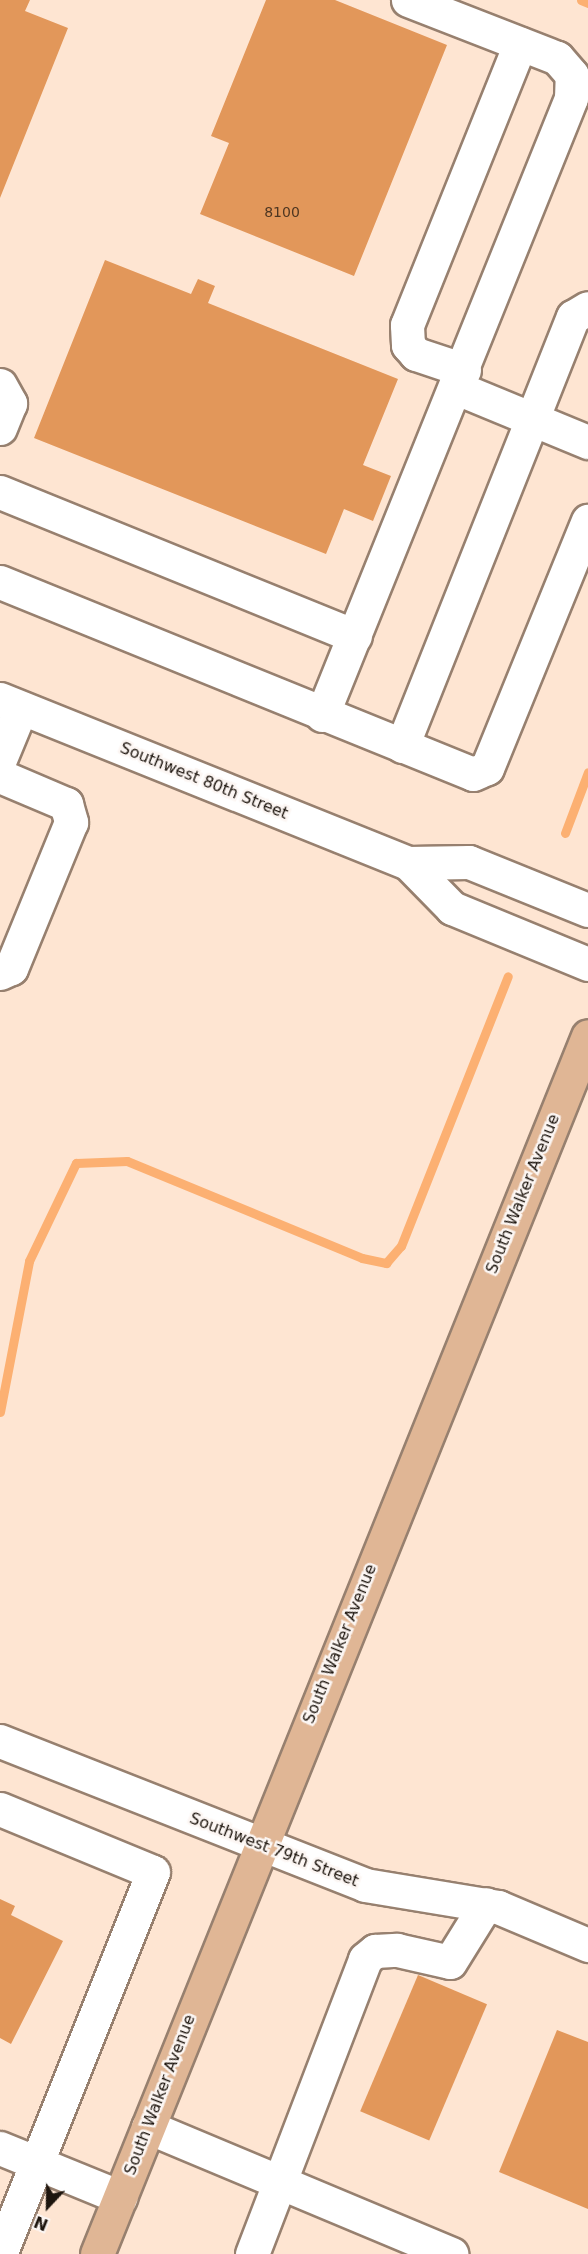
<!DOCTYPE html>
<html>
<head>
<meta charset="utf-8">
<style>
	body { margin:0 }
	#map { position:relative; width:588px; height:2254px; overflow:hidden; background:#fee5d2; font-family:"DejaVu Sans",sans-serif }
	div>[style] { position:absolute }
	.stream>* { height:9px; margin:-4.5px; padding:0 4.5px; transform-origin:4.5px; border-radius:4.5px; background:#fcb072 }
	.building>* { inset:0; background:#e2975a; transform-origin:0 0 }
	.roads { filter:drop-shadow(2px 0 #97806f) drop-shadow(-2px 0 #97806f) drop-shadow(0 2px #97806f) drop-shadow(0 -2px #97806f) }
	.minor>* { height:33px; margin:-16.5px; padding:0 16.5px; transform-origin:16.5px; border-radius:16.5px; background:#fff }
	.major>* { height:33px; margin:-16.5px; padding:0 16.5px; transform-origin:16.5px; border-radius:16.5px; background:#e0b695 }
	span { translate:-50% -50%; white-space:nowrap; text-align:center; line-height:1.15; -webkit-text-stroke:5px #fcf6f3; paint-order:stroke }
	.number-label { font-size:14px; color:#4e3621 }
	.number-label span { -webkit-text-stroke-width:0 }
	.street-label { font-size:16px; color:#1d150e }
	.north { position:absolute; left:18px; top:2176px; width:60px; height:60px; -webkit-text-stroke:4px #fcf6f3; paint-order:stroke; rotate:202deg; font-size:16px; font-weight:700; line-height:24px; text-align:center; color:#1d150e }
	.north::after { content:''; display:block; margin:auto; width:21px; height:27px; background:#1d150e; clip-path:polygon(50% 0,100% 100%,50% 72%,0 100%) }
</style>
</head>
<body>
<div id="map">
	<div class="stream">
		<i style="left:581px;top:0;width:8px;rotate:23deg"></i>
		<i style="left:565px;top:833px;width:65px;rotate:-69.3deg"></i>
		<i style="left:0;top:1412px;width:154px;rotate:-79.1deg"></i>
		<i style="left:29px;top:1261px;width:109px;rotate:-64.4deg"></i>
		<i style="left:76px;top:1163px;width:51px;rotate:-2.2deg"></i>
		<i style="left:127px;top:1161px;width:254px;rotate:22.4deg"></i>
		<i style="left:362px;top:1258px;width:25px;rotate:12deg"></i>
		<i style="left:386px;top:1263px;width:23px;rotate:-49deg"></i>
		<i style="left:401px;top:1246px;width:290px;rotate:-68.4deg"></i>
	</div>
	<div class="building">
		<i style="clip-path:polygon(0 0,30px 0,25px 11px,68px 28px,0 198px)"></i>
		<i style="clip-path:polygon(266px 0,335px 0,447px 45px,354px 276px,200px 214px,229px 143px,211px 136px)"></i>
		<i style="clip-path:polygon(105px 260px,191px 294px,198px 279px,215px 286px,208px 303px,398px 379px,363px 465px,391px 476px,373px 521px,344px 509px,326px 554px,34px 438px)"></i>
		<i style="clip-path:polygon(0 1899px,15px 1906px,11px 1915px,63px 1941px,11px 2044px,0 2038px)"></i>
		<i style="left:418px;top:1975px;width:75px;height:148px;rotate:23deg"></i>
		<i style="clip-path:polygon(557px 2030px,588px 2042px,588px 2209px,499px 2172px)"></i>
	</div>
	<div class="roads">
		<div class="minor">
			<i style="left:464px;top:370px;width:51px;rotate:-161.6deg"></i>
			<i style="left:416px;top:354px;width:12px;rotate:-132deg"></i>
			<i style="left:408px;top:345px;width:20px;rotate:-93deg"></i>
			<i style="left:407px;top:325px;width:303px;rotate:-68.1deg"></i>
			<i style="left:0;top:385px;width:21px;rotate:61deg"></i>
			<i style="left:10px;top:403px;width:27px;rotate:112deg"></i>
			<i style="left:457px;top:388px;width:142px;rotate:22.4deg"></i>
			<i style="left:0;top:492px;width:383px;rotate:22.1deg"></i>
			<i style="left:0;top:582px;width:510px;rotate:22.09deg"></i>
			<i style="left:473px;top:774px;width:15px;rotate:-23deg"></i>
			<i style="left:487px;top:768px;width:267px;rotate:-67.8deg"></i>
			<i style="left:0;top:699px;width:440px;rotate:21.9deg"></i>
			<i style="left:408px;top:863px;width:61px;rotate:-0.9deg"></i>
			<i style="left:469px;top:862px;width:128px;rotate:22deg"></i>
			<i style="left:322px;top:715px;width:665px;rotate:-68.02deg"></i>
			<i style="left:571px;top:98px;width:23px;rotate:-88deg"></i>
			<i style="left:572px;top:75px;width:23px;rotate:-131deg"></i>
			<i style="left:557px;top:58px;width:160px;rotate:-158.7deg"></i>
			<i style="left:402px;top:746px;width:462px;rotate:-68.3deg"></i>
			<i style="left:573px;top:317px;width:17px;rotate:-31deg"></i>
			<i style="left:0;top:759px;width:55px;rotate:-67.6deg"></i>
			<i style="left:0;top:776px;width:72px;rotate:23deg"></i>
			<i style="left:66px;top:804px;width:19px;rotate:74deg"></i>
			<i style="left:71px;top:822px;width:158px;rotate:112.3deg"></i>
			<i style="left:11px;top:968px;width:12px;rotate:156deg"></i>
			<i style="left:408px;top:863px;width:63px;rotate:45.6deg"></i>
			<i style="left:452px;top:908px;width:147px;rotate:22.4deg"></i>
			<i style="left:0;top:1741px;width:392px;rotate:21.5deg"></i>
			<i style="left:365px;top:1885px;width:135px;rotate:9.4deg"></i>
			<i style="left:498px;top:1907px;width:98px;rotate:22.9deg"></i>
			<i style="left:0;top:1809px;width:165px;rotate:22.4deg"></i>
			<i style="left:153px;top:1872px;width:412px;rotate:111.8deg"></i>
			<i style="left:148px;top:2127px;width:329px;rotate:22.7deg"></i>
			<i style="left:0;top:2148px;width:130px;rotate:22.2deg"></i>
			<i style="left:252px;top:2254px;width:316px;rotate:-69deg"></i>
			<i style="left:365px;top:1959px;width:13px;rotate:-39deg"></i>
			<i style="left:375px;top:1951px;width:22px;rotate:-3deg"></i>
			<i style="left:397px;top:1950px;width:54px;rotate:12.8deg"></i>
			<i style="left:450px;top:1962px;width:68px;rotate:-58.2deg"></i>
		</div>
		<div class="major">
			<i style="left:97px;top:2254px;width:1313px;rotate:-68.04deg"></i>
		</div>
	</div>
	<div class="number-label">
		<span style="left:282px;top:212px">8100</span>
	</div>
	<div class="street-label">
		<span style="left:204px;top:781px;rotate:22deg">Southwest 80th Street</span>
		<span style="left:523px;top:1194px;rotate:-68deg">South Walker Avenue</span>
		<span style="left:340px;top:1644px;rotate:-68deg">South Walker Avenue</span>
		<span style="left:274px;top:1850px;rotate:21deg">Southwest 79th Street</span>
		<span style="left:160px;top:2095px;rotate:-69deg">South Walker Avenue</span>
	</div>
	<div class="north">N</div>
</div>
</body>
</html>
